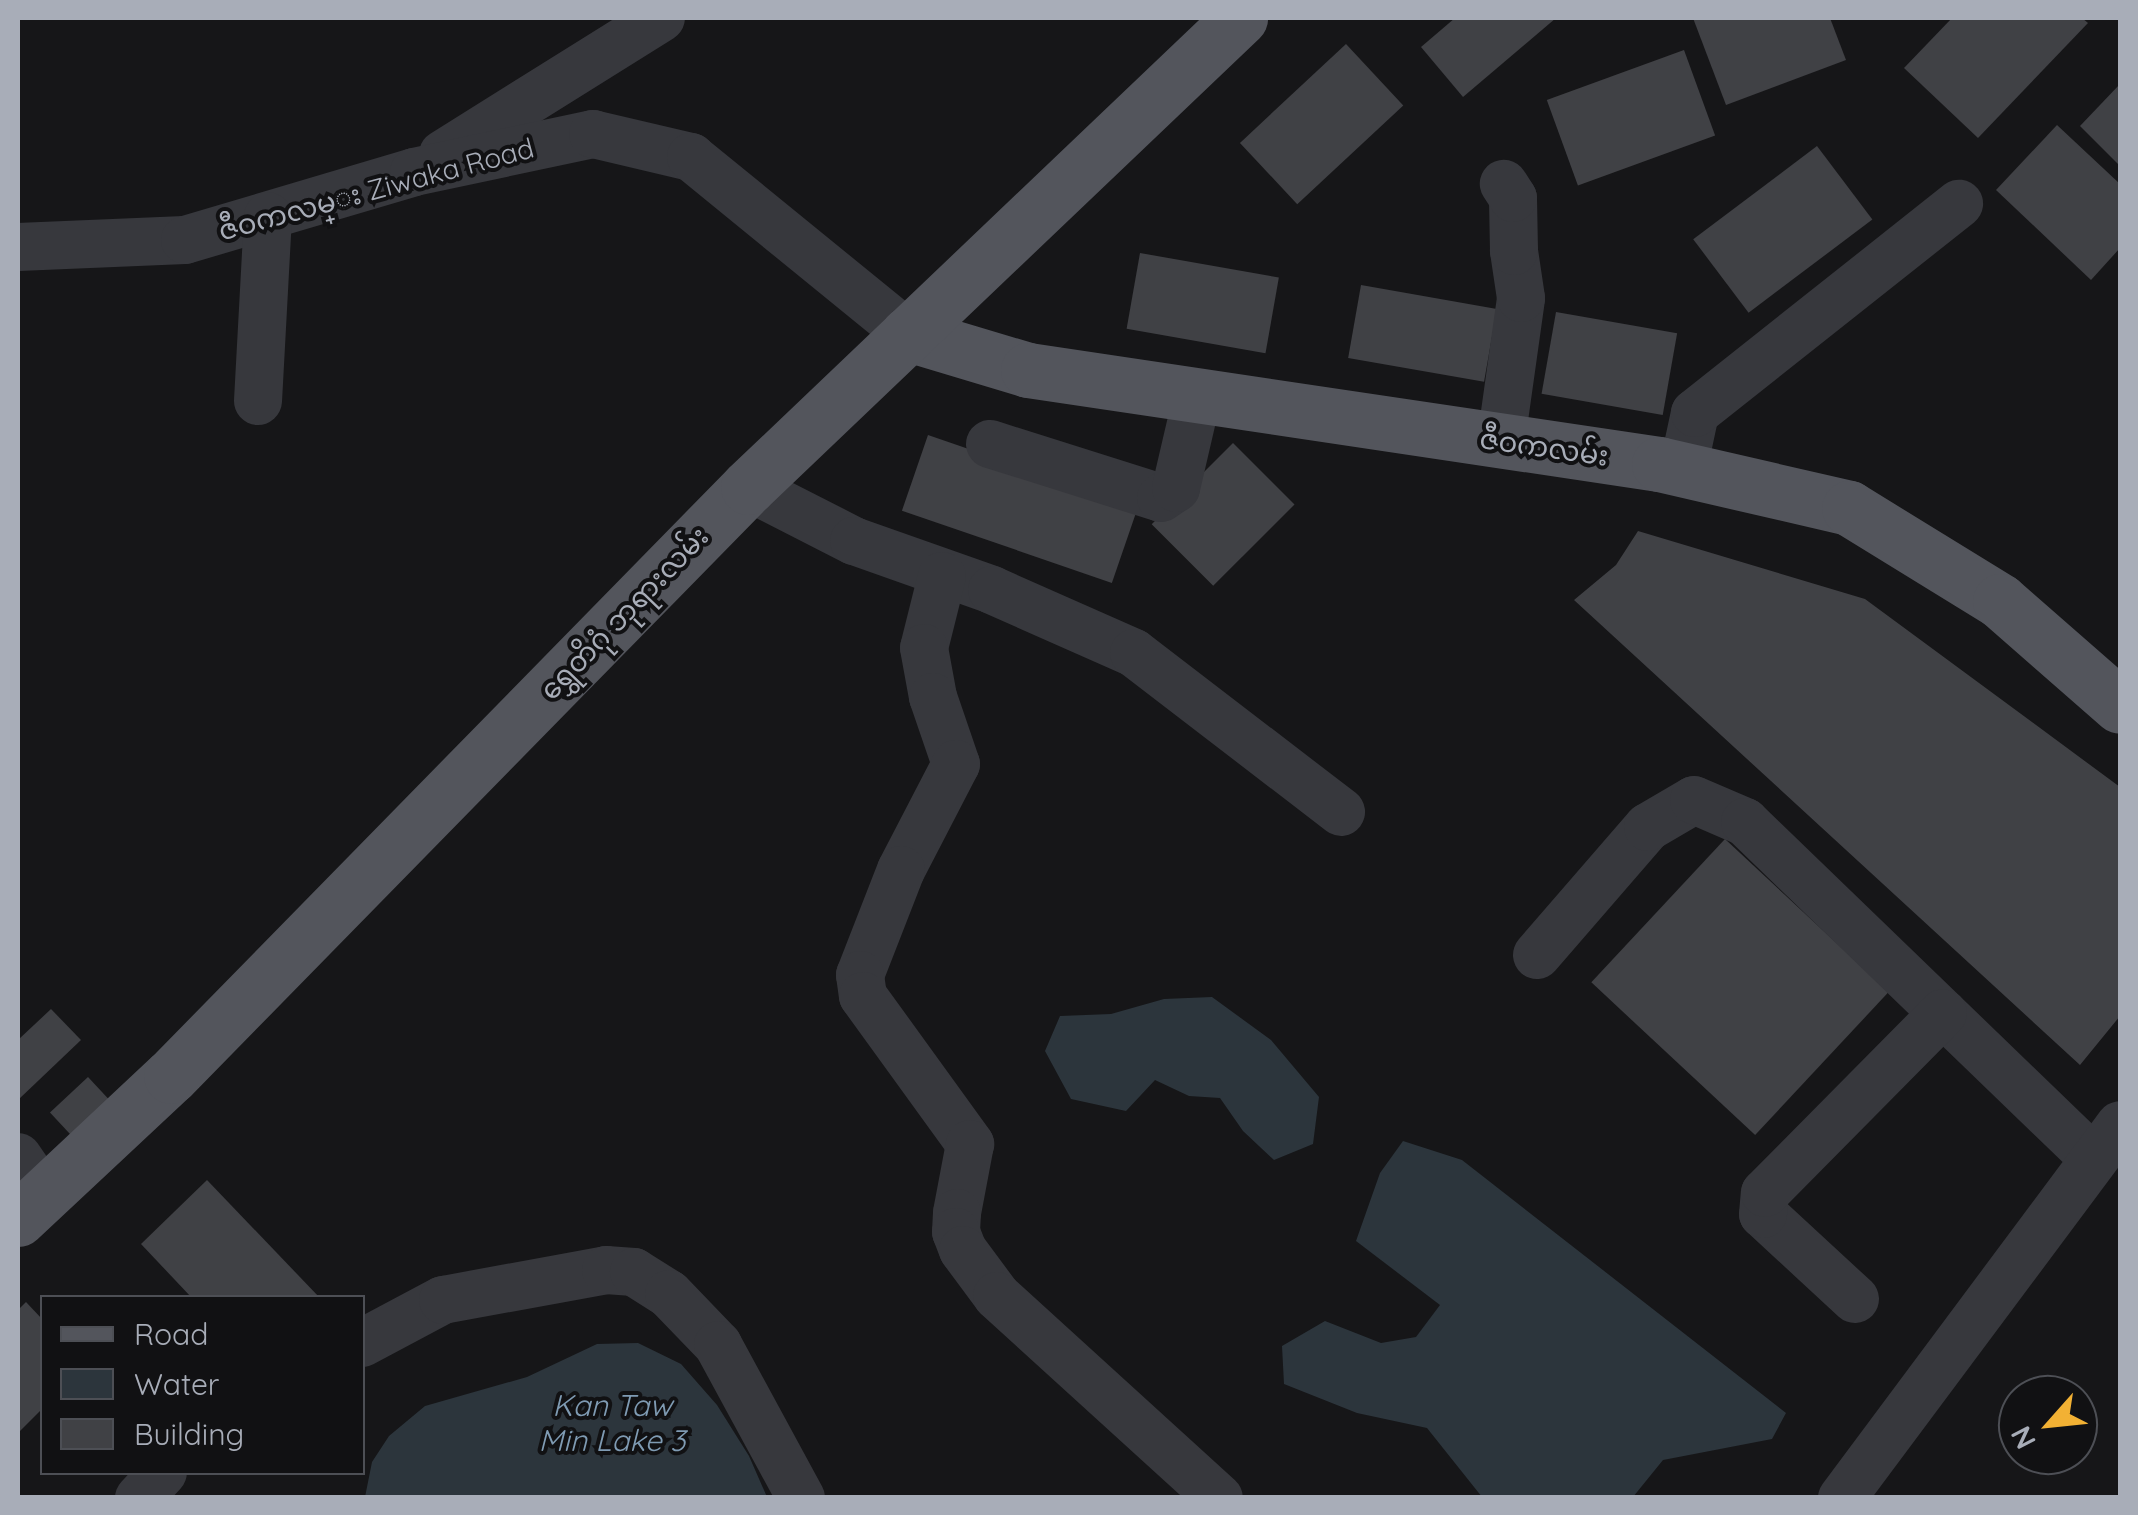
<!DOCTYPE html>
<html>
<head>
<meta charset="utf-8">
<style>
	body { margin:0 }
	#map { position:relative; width:2138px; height:1515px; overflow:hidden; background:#161618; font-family:Quicksand,"Noto Sans Myanmar",sans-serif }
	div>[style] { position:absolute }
	.water>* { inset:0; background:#2c353c }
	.building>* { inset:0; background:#404145; transform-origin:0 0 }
	.minor>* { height:48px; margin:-24px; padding:0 24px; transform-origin:24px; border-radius:24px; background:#37383d }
	.major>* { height:55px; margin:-27.5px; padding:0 27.5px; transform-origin:27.5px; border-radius:27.5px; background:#53555c }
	span { translate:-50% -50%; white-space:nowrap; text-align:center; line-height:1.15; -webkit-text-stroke:8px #111113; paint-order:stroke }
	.street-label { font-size:28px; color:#a8adb8 }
	.water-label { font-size:30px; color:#7f9bb3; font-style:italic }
	.frame { position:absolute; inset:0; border:20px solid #a8adb8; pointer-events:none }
	.legend { position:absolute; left:40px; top:1295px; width:325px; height:180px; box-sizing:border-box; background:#111113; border:2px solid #4d4f55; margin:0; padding:12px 18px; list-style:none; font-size:30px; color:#a8adb8 }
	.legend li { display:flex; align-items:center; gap:20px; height:50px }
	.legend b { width:50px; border:2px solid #4d4f55 }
	.north { position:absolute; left:1998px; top:1375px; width:100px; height:100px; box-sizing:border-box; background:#111113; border:2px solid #4d4f55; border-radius:50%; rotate:243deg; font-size:28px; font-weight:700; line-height:40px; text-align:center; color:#a8adb8 }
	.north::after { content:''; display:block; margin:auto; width:35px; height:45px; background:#f2b134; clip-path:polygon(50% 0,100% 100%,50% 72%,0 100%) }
</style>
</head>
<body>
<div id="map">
	<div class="water">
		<i style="clip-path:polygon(1212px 997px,1271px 1040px,1319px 1097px,1313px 1144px,1274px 1160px,1243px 1131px,1220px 1098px,1189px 1096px,1155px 1080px,1126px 1111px,1071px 1099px,1045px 1051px,1060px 1016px,1111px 1014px,1164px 999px)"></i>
		<i style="clip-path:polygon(1403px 1141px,1462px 1160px,1786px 1413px,1772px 1439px,1663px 1460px,1633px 1497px,1482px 1497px,1427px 1428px,1357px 1413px,1284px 1384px,1282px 1346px,1325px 1321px,1381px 1343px,1416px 1337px,1440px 1305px,1356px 1241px,1380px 1173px)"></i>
		<i style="clip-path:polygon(638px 1343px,681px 1364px,717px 1405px,749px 1456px,767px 1497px,365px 1497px,372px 1462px,389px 1436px,425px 1406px,527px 1377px,597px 1344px)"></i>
	</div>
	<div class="building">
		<i style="clip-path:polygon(1455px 18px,1556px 18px,1463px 97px,1421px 47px)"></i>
		<i style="clip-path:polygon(1693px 18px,1830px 18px,1846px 60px,1726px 105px)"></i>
		<i style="clip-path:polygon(1952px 18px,2082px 18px,2088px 23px,1978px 138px,1904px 68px)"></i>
		<i style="left:1346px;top:44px;width:84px;height:145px;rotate:47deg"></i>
		<i style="left:1684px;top:50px;width:91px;height:146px;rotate:70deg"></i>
		<i style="clip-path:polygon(2120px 84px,2120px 166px,2080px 126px)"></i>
		<i style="clip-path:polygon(2057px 125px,2120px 184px,2120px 248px,2091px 280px,1996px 190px)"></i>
		<i style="left:1817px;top:146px;width:92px;height:155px;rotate:53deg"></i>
		<i style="left:1140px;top:253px;width:141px;height:77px;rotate:10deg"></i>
		<i style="left:1361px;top:285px;width:138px;height:74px;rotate:10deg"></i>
		<i style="left:1556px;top:312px;width:123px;height:83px;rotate:10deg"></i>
		<i style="left:928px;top:435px;width:222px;height:80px;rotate:19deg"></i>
		<i style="left:1233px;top:443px;width:87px;height:115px;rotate:45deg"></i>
		<i style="clip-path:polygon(1638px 531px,1865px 599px,2120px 787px,2120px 1016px,2080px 1065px,1574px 600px,1616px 565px)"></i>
		<i style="left:1725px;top:839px;width:224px;height:196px;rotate:43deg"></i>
		<i style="clip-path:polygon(51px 1009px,81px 1040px,18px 1100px,18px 1040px)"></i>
		<i style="left:88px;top:1077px;width:41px;height:52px;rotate:47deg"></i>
		<i style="clip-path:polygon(207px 1180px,320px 1298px,192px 1298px,141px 1244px)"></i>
		<i style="clip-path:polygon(26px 1302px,42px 1319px,42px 1409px,18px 1433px,18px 1310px)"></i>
	</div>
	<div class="minor">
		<i style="left:443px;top:154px;width:257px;rotate:-32deg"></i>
		<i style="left:18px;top:247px;width:167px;rotate:-2.4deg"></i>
		<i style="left:185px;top:240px;width:239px;rotate:-16.5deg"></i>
		<i style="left:414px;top:172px;width:183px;rotate:-12deg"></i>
		<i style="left:593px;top:134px;width:101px;rotate:13.2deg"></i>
		<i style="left:691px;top:157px;width:280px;rotate:39.2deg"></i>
		<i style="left:258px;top:401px;width:185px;rotate:-86.9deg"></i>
		<i style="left:1501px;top:441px;width:144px;rotate:-82deg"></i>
		<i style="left:1521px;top:298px;width:48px;rotate:-98.5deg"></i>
		<i style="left:1514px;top:251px;width:53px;rotate:-91.1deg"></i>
		<i style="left:1513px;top:198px;width:17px;rotate:-123deg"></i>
		<i style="left:990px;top:444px;width:179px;rotate:17.5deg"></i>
		<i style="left:1161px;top:498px;width:18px;rotate:-34deg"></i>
		<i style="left:1176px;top:488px;width:92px;rotate:-76.9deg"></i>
		<i style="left:1683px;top:469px;width:57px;rotate:-77.9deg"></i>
		<i style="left:1695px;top:413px;width:337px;rotate:-38.4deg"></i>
		<i style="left:748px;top:487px;width:119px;rotate:27deg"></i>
		<i style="left:854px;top:541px;width:146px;rotate:19.5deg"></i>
		<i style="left:992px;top:590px;width:155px;rotate:23.9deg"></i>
		<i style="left:1134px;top:653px;width:261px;rotate:37.5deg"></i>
		<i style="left:942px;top:576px;width:74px;rotate:104deg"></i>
		<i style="left:924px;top:648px;width:50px;rotate:79.6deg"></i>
		<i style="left:933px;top:697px;width:71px;rotate:71.1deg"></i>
		<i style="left:956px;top:764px;width:119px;rotate:117.4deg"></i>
		<i style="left:901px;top:870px;width:113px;rotate:111.3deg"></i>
		<i style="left:860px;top:975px;width:21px;rotate:82deg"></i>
		<i style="left:863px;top:996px;width:183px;rotate:54.1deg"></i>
		<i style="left:970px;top:1144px;width:70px;rotate:100.7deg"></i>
		<i style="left:957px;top:1213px;width:19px;rotate:93deg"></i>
		<i style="left:956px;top:1232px;width:19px;rotate:69deg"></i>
		<i style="left:963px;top:1250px;width:57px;rotate:53.5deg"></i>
		<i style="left:997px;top:1296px;width:300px;rotate:42.3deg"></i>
		<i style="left:1537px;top:955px;width:169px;rotate:-49.1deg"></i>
		<i style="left:1648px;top:827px;width:53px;rotate:-30.4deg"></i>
		<i style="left:1694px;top:800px;width:56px;rotate:23.3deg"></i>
		<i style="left:1745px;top:822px;width:482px;rotate:44deg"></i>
		<i style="left:18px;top:1157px;width:46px;rotate:55.6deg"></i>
		<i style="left:1855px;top:1299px;width:125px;rotate:-137.3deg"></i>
		<i style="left:1763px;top:1214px;width:21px;rotate:-85deg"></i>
		<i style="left:1765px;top:1193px;width:253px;rotate:-45.3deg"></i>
		<i style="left:362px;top:1343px;width:92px;rotate:-28deg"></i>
		<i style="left:443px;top:1300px;width:166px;rotate:-10.4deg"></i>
		<i style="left:606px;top:1270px;width:28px;rotate:4deg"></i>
		<i style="left:634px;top:1272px;width:41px;rotate:32.2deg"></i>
		<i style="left:669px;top:1294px;width:71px;rotate:46.1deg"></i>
		<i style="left:718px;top:1345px;width:174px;rotate:61.5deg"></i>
		<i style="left:139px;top:1498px;width:35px;rotate:-47deg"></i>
		<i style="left:1842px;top:1498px;width:465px;rotate:-53.3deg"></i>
	</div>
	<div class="major">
		<i style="left:908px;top:334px;width:125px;rotate:16.7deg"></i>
		<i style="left:1028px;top:370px;width:638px;rotate:8.47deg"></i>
		<i style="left:1659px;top:464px;width:195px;rotate:13deg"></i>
		<i style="left:1849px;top:508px;width:177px;rotate:31.6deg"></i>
		<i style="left:2000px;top:601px;width:159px;rotate:41.2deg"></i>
		<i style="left:18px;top:1219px;width:209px;rotate:-43.1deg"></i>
		<i style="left:171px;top:1076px;width:825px;rotate:-45.59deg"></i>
		<i style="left:748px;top:487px;width:680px;rotate:-43.63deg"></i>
	</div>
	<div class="street-label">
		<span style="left:376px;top:189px;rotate:-15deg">ဇီဝကလမ္း Ziwaka Road</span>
		<span style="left:1544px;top:447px;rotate:8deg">ဇီဝကလမ်း</span>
		<span style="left:624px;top:613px;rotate:-46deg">ရွှေတိဂုံ ဘုရားလမ်း</span>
	</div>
	<div class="water-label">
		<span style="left:612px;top:1422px">Kan Taw<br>Min Lake 3</span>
	</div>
	<div class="frame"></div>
	<ul class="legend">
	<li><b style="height:12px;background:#53555c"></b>Road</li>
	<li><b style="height:28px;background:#2c353c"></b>Water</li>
	<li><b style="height:28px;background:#404145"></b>Building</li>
	</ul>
	<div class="north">N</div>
</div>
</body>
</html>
